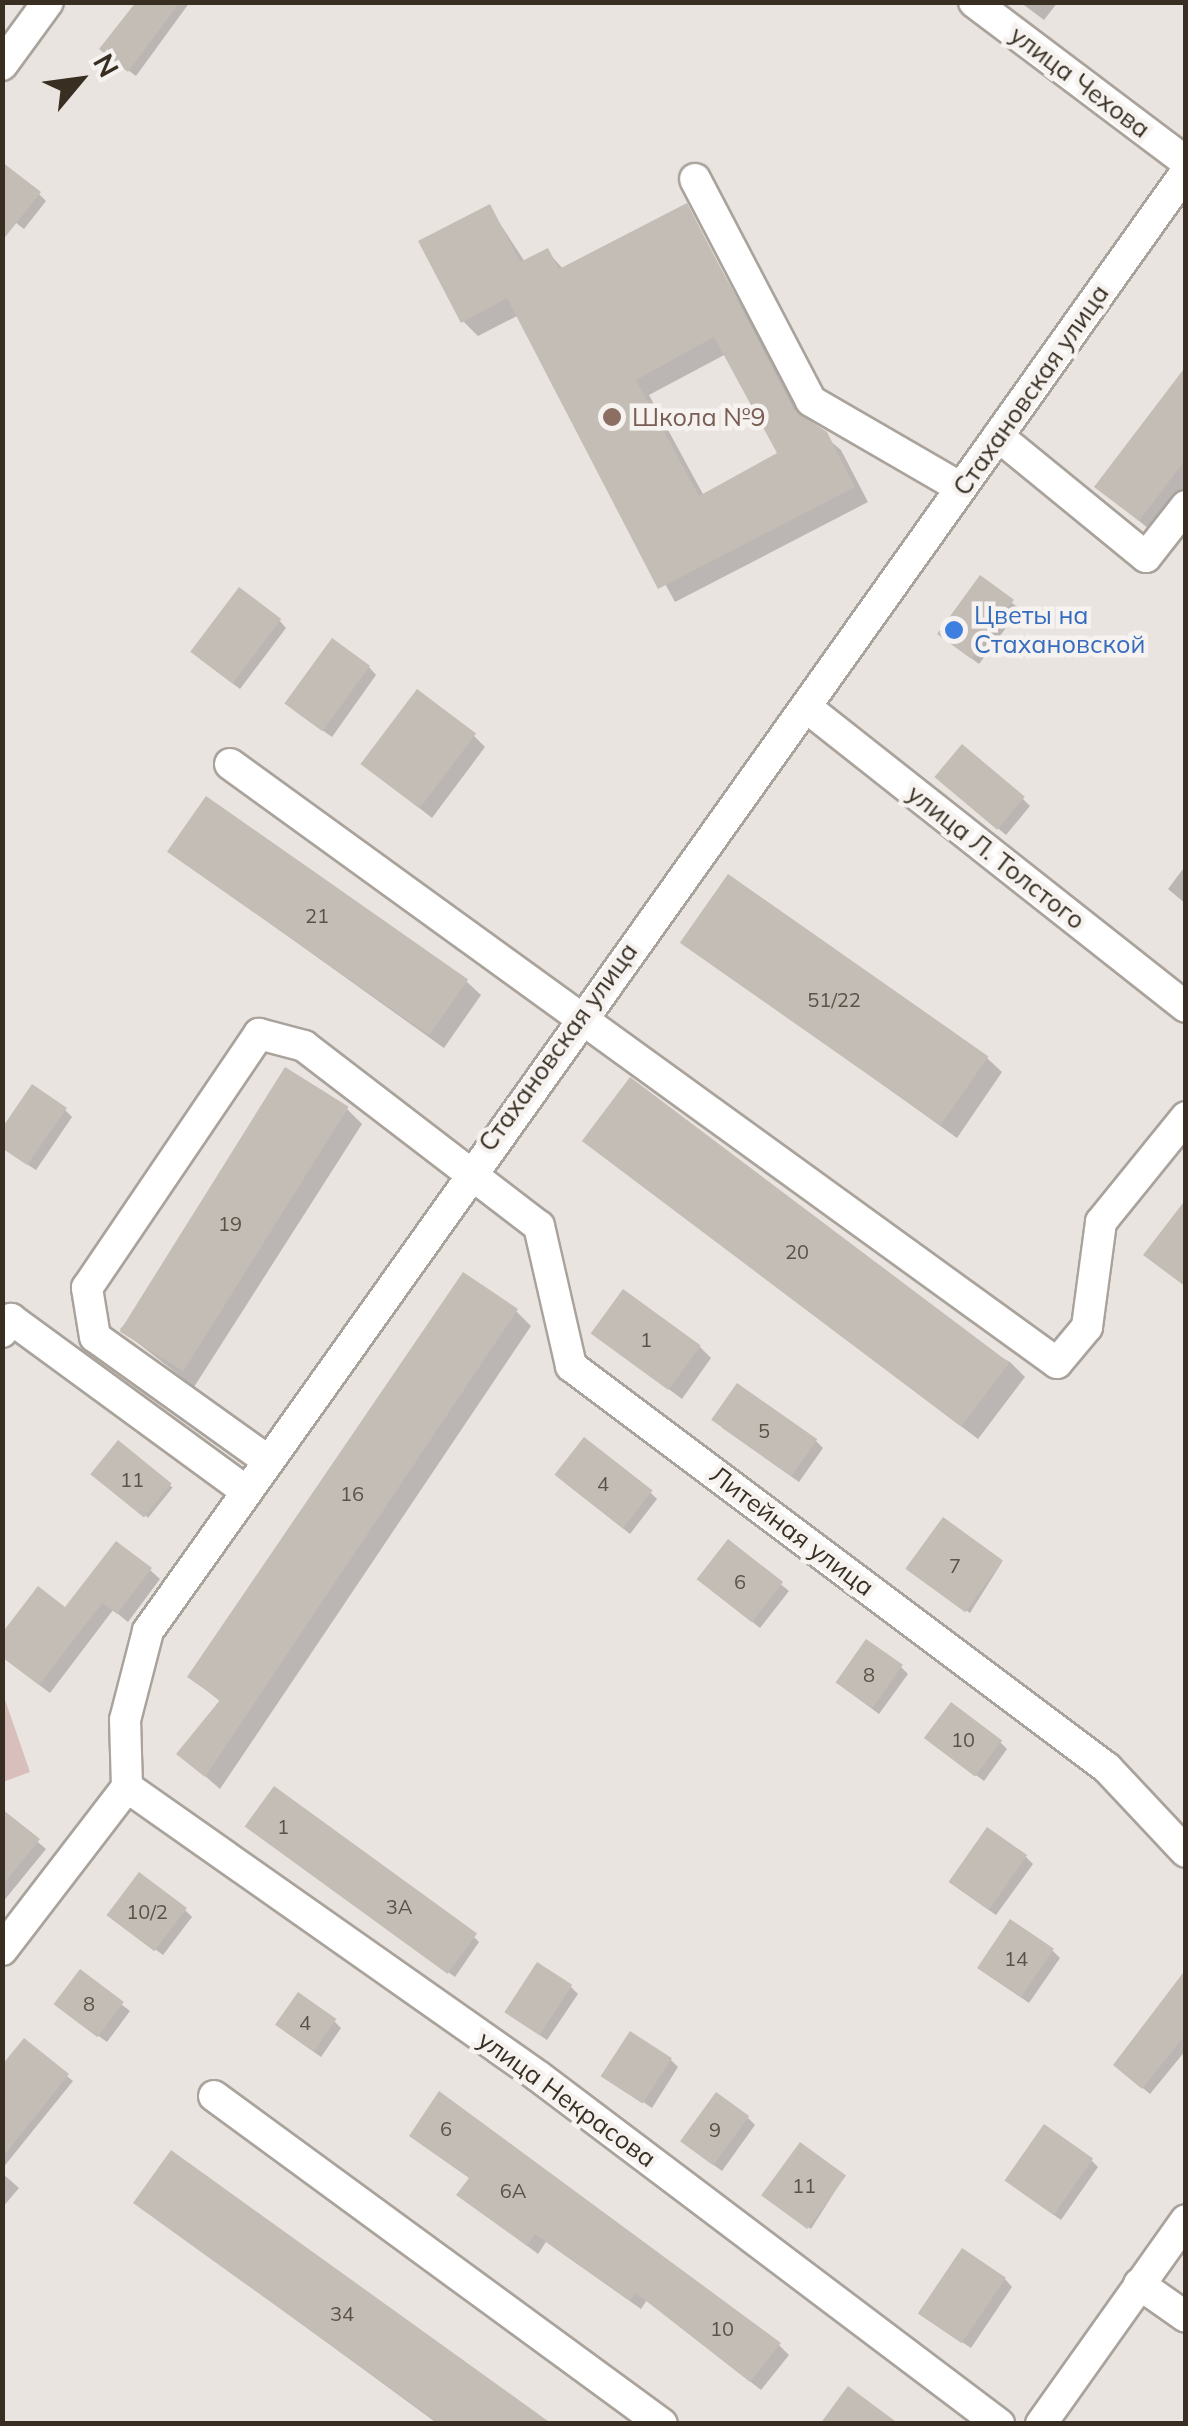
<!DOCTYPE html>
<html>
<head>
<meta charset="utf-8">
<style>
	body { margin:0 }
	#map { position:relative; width:1188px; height:2426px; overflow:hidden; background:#eae4e0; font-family:Mulish,sans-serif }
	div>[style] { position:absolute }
	.green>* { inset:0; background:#d9bfbb }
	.shadow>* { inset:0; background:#0003; transform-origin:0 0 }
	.building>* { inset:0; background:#c4bdb6; transform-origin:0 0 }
	.roads { filter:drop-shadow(2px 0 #aaa39c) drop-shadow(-2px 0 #aaa39c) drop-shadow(0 2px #aaa39c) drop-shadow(0 -2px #aaa39c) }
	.minor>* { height:30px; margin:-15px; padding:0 15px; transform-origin:15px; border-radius:15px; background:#fff }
	.dots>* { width:28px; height:28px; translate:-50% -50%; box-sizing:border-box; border:5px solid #f6f2f0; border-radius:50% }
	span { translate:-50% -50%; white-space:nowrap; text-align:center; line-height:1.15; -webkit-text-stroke:9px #f6f2f0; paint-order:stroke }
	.number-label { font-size:20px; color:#5b5247 }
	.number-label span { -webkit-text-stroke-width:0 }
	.street-label { font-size:25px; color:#382f22 }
	.education-label { font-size:25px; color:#785e54 }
	.left { translate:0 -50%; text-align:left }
	.shop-label { font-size:25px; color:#366cbe }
	.frame { position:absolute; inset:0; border:5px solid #382f22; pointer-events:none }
	.north { position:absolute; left:30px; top:30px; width:100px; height:100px; -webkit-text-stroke:8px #f6f2f0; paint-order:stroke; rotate:61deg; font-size:28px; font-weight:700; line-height:40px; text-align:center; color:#382f22 }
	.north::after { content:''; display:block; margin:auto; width:35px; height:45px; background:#382f22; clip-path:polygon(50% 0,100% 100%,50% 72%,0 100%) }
</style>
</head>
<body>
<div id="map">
	<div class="green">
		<i style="clip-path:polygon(2px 1691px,30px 1772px,3px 1782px,2px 1782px)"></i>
	</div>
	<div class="shadow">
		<i style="clip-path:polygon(139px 2px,190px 2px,136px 76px,108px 55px)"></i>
		<i style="clip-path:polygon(1020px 2px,1058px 2px,1044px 20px)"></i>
		<i style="clip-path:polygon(39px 194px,46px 201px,24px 229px,2px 212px)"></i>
		<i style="clip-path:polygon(evenodd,686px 206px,805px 420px,841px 450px,868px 502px,675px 602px,519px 315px,478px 336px,463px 321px,489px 207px,525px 262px,547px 251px,564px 270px,686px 206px,726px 354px,780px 454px,704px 496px,649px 395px,726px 354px)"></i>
		<i style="clip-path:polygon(1186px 370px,1186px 494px,1155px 534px,1098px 487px)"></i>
		<i style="clip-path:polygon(981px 579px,1020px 609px,979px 664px,947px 640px)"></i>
		<i style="clip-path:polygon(279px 620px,286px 628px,240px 689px,200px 659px)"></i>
		<i style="clip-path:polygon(369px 667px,376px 675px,332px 737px,295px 711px)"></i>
		<i style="clip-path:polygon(474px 736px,485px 747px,432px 818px,364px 764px)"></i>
		<i style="clip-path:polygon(945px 784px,1023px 799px,1030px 806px,1006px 835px)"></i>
		<i style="clip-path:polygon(170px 852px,466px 981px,481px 995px,444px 1048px)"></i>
		<i style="clip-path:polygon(1186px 865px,1186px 904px,1168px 889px)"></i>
		<i style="clip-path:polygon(684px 942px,987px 1058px,1002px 1072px,957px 1138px)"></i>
		<i style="clip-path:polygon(347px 1109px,362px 1124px,194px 1387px,120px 1329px)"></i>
		<i style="clip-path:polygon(65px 1110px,72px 1117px,36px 1170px,2px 1148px)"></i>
		<i style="clip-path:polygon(585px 1141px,1010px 1362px,1025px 1377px,978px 1439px)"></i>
		<i style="clip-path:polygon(516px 1311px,531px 1326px,220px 1789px,180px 1754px,221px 1702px,190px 1677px)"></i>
		<i style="clip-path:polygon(595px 1334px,700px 1347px,711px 1358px,682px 1399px)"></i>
		<i style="clip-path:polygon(721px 1427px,816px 1441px,823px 1448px,799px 1482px)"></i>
		<i style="left:119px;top:1444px;width:69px;height:39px;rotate:39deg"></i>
		<i style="clip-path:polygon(564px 1482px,650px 1492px,657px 1499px,630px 1534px)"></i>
		<i style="clip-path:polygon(729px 1542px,789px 1591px,760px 1628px,707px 1586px)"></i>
		<i style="clip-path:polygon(1002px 1562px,970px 1613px,912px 1571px)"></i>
		<i style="clip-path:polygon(150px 1570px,160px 1579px,128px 1622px,113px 1610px,50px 1693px,2px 1657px,66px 1611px)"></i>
		<i style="clip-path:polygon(901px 1667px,908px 1674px,879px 1714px,845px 1689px)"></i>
		<i style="clip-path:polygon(1000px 1742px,1007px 1749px,984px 1781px,935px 1745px)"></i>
		<i style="clip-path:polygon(3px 1812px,46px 1849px,2px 1903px)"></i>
		<i style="clip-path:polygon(250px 1829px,474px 1937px,479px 1942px,455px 1977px)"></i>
		<i style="clip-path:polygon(1026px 1857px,1033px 1864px,996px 1915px,959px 1889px)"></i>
		<i style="clip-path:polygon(185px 1910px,192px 1917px,163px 1955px,118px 1922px)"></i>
		<i style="clip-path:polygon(1053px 1951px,1060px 1958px,1029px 2003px,988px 1975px)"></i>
		<i style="clip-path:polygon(80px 1973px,130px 2011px,107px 2042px,64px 2011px)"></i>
		<i style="clip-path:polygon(1186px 1981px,1186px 2050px,1150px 2094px,1124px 2072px)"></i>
		<i style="clip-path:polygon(571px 1987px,578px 1994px,547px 2040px,514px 2018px)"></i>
		<i style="clip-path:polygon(334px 2021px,341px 2028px,321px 2057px,286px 2032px)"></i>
		<i style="clip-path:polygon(24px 2042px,73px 2081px,2px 2169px,2px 2069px)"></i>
		<i style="clip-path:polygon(671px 2060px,678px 2067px,652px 2108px,605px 2076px)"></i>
		<i style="clip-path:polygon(748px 2118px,755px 2125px,722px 2171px,691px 2148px)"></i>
		<i style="clip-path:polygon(1091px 2160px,1098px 2167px,1061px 2220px,1015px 2187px)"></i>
		<i style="clip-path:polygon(2px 2173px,19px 2188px,2px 2208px)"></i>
		<i style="clip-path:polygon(844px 2177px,811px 2229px,768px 2198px)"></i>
		<i style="clip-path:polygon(460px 2195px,779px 2345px,789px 2355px,761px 2390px,647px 2300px,641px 2309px,546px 2242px,538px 2254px)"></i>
		<i style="clip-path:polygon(137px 2203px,547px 2424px,438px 2424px)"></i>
		<i style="clip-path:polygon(1005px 2279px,1012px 2287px,971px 2348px,929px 2320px)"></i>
	</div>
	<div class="building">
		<i style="clip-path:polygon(136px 2px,180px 2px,128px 72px,99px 49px)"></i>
		<i style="clip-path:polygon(2px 162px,41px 192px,2px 241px)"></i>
		<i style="clip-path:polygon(evenodd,687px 203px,794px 410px,827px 432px,855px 487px,658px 589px,507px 298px,461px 323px,418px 241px,490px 204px,520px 262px,548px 248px,559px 269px,687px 203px,714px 337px,777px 453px,699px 496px,636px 380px,714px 337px)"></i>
		<i style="clip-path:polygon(1186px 366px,1186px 459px,1139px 521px,1094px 487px)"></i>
		<i style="left:980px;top:575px;width:42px;height:73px;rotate:36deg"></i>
		<i style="left:239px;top:587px;width:53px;height:81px;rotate:37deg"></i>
		<i style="left:332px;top:638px;width:47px;height:81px;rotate:36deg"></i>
		<i style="left:417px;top:689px;width:74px;height:94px;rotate:37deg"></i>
		<i style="left:962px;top:744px;width:82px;height:43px;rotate:40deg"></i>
		<i style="left:206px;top:796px;width:320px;height:68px;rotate:35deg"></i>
		<i style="left:728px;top:874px;width:318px;height:84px;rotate:35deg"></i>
		<i style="left:285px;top:1067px;width:75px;height:312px;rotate:32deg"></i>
		<i style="left:630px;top:1077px;width:475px;height:80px;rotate:37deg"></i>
		<i style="clip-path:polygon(32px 1084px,67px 1108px,27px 1165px,2px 1148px,2px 1128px)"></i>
		<i style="clip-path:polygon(1186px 1199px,1186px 1287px,1143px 1255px)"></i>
		<i style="clip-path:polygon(463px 1272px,518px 1309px,205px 1777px,176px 1754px,220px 1700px,187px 1677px)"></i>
		<i style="left:623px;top:1289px;width:96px;height:55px;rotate:36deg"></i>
		<i style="left:737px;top:1383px;width:98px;height:45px;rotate:35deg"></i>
		<i style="left:584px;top:1437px;width:87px;height:48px;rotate:38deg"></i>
		<i style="left:118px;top:1440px;width:69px;height:44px;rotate:39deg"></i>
		<i style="left:943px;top:1517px;width:74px;height:64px;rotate:36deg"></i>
		<i style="left:728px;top:1539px;width:70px;height:51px;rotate:38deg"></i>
		<i style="clip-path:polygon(116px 1541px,152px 1568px,117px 1614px,102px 1603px,39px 1685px,2px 1657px,2px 1633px,38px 1586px,65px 1607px)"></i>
		<i style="left:866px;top:1639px;width:45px;height:53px;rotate:35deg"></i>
		<i style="left:951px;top:1702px;width:64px;height:45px;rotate:37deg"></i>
		<i style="left:274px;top:1786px;width:251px;height:50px;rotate:36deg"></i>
		<i style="clip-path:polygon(2px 1809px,40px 1839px,2px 1886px)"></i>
		<i style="left:987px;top:1827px;width:49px;height:67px;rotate:35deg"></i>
		<i style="left:139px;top:1872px;width:60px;height:54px;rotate:37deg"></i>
		<i style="left:1010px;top:1919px;width:53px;height:59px;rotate:34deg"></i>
		<i style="left:537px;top:1962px;width:42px;height:60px;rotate:33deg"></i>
		<i style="left:80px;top:1969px;width:55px;height:44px;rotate:37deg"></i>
		<i style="clip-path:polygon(1186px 1969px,1186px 2034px,1142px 2089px,1113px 2065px)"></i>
		<i style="left:298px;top:1992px;width:47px;height:40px;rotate:35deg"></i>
		<i style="left:630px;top:2031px;width:50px;height:54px;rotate:33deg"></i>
		<i style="clip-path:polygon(24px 2038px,69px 2074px,2px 2158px,2px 2065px)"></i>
		<i style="clip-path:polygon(439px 2091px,781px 2343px,750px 2382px,636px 2293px,630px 2301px,535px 2234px,527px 2246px,456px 2195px,469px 2178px,409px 2136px)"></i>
		<i style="left:716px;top:2092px;width:41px;height:61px;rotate:36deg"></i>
		<i style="left:1044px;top:2124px;width:60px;height:69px;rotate:35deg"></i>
		<i style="left:800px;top:2142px;width:57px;height:66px;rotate:36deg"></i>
		<i style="clip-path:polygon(171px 2150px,552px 2424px,440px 2424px,133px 2203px)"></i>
		<i style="left:962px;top:2248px;width:53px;height:79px;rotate:34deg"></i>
		<i style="clip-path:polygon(848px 2386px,899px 2424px,820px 2424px)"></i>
	</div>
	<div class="roads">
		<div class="minor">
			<i style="left:974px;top:2px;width:266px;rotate:37deg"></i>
			<i style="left:2px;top:65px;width:78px;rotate:-53.9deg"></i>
			<i style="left:695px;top:179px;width:250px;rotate:62.4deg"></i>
			<i style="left:811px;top:401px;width:173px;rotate:30.1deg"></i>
			<i style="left:998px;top:436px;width:191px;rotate:39.3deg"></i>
			<i style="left:1146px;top:557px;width:65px;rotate:-51.9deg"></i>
			<i style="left:806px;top:707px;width:484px;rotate:38.3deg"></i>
			<i style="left:230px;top:764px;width:1021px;rotate:35.92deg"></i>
			<i style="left:1057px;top:1363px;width:47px;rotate:-50.2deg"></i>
			<i style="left:1087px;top:1327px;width:106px;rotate:-82.4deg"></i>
			<i style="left:1101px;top:1222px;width:135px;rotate:-51deg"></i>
			<i style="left:2px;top:1332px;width:16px;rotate:-55deg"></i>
			<i style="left:11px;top:1319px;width:291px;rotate:36.2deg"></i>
			<i style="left:267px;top:1460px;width:211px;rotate:-144.4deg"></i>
			<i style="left:95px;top:1337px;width:50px;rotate:-99.3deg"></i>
			<i style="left:87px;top:1288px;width:307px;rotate:-55.9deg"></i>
			<i style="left:259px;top:1034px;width:47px;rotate:14.9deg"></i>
			<i style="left:304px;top:1046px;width:296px;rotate:37.5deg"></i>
			<i style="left:539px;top:1226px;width:144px;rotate:77.1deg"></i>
			<i style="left:571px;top:1366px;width:670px;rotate:36.87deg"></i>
			<i style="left:1107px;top:1768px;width:115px;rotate:46.8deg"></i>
			<i style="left:127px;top:1787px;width:502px;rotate:35.11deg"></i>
			<i style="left:538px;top:2076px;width:578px;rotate:37.05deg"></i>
			<i style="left:2px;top:1950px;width:205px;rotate:-52.5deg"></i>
			<i style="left:127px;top:1787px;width:67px;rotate:-91.7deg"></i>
			<i style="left:125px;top:1720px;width:92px;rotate:-75.5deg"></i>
			<i style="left:148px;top:1631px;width:1791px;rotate:-54.57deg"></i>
			<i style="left:214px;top:2096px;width:555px;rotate:36.21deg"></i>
			<i style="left:1139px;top:2284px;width:57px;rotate:35.1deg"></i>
			<i style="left:1041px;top:2424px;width:250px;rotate:-54.6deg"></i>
		</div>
	</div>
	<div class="dots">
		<i style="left:612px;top:417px;background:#8d6e63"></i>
		<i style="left:954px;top:630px;background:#3f7fe0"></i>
	</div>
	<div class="number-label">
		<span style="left:317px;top:915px">21</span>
		<span style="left:834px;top:999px">51/22</span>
		<span style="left:230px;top:1223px">19</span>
		<span style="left:797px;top:1251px">20</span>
		<span style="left:646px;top:1339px">1</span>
		<span style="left:764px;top:1430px">5</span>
		<span style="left:132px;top:1479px">11</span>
		<span style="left:603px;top:1483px">4</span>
		<span style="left:352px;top:1493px">16</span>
		<span style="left:955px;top:1565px">7</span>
		<span style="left:740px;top:1581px">6</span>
		<span style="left:869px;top:1674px">8</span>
		<span style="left:963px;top:1739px">10</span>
		<span style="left:283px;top:1826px">1</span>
		<span style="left:399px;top:1906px">3А</span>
		<span style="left:147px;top:1911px">10/2</span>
		<span style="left:1016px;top:1958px">14</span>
		<span style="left:89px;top:2003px">8</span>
		<span style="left:305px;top:2022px">4</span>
		<span style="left:446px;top:2128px">6</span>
		<span style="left:715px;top:2129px">9</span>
		<span style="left:804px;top:2185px">11</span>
		<span style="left:513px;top:2190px">6А</span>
		<span style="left:342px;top:2313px">34</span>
		<span style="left:722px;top:2328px">10</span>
	</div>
	<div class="street-label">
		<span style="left:1080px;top:82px;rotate:37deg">улица Чехова</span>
		<span style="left:1031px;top:390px;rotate:-55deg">Стахановская улица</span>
		<span style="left:996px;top:857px;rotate:38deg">улица Л. Толстого</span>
		<span style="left:558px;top:1047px;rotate:-54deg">Стахановская улица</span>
		<span style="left:792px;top:1531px;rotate:37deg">Литейная улица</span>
		<span style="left:567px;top:2099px;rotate:36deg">улица Некрасова</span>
	</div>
	<div class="education-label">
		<span class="left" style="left:632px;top:417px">Школа №9</span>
	</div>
	<div class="shop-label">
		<span class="left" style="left:974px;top:630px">Цветы на<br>Стахановской</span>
	</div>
	<div class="frame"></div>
	<div class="north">N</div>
</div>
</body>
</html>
